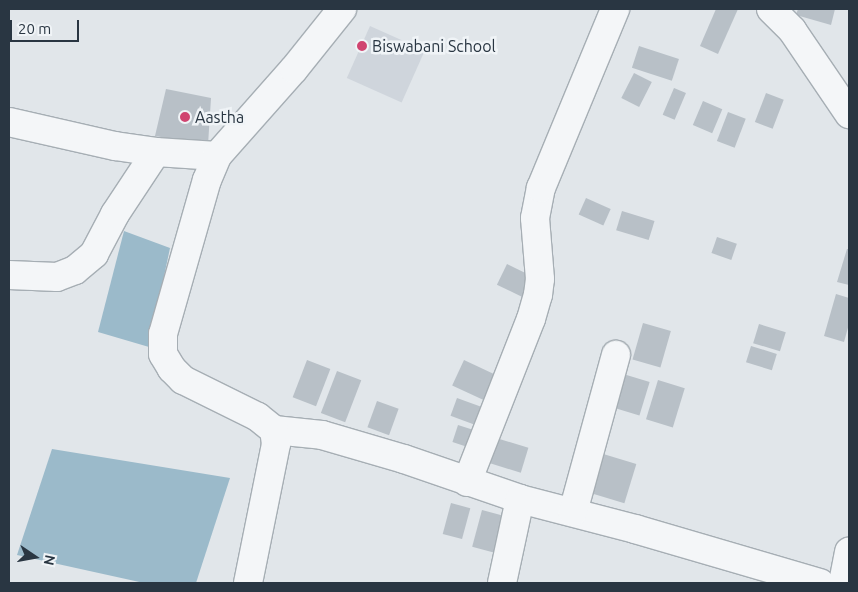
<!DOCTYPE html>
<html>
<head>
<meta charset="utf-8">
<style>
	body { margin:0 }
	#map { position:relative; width:858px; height:592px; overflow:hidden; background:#e1e6ea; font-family:Ubuntu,sans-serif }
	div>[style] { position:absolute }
	.built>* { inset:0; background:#cfd5dc; transform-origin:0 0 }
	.water>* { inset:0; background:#9bbaca }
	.building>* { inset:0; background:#b8c0c7; transform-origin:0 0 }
	.roads { filter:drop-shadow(1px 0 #a6aeb4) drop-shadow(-1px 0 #a6aeb4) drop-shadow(0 1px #a6aeb4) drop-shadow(0 -1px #a6aeb4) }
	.minor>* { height:28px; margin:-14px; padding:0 14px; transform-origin:14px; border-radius:14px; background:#f4f6f8 }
	.dots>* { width:14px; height:14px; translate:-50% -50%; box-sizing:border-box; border:2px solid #f0f4f7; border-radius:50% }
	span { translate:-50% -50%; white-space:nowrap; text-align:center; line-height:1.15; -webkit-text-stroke:5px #f0f4f7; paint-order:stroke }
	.poi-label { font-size:16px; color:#293642 }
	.left { translate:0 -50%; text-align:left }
	.frame { position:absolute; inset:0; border:10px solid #293642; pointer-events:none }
	.north { position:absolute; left:10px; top:532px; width:50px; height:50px; -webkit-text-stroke:4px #f0f4f7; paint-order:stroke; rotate:102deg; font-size:14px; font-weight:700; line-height:20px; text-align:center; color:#293642 }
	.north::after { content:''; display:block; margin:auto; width:18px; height:22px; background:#293642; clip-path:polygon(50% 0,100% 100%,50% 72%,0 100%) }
	.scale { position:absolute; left:10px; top:20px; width:69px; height:22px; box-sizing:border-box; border:2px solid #293642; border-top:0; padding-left:6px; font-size:15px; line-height:18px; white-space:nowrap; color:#293642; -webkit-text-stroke:4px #f0f4f7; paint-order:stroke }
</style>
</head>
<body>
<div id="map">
	<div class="built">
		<i style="left:370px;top:26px;width:60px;height:57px;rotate:24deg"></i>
	</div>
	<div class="water">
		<i style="clip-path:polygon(124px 231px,170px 248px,149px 347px,98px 332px)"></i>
		<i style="clip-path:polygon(52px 449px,230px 478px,196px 583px,144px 583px,17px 555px)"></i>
	</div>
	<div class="building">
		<i style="clip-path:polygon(716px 9px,738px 9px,718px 54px,700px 46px)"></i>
		<i style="clip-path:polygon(798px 9px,835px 9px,831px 25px,796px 15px)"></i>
		<i style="left:639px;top:46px;width:42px;height:23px;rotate:18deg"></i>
		<i style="left:634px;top:73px;width:20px;height:28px;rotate:27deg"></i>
		<i style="left:674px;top:88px;width:13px;height:29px;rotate:23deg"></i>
		<i style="clip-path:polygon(166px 89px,211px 98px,208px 145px,155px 136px)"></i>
		<i style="left:766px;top:93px;width:19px;height:31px;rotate:21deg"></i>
		<i style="left:703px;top:101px;width:21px;height:26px;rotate:23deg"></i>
		<i style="left:728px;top:112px;width:19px;height:31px;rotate:21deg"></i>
		<i style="left:586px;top:198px;width:27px;height:18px;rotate:24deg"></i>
		<i style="left:622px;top:211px;width:34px;height:20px;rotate:17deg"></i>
		<i style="left:717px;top:237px;width:21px;height:17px;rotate:19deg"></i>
		<i style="clip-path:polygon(847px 249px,849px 249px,849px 285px,837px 282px)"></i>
		<i style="left:507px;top:264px;width:30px;height:23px;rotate:26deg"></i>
		<i style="clip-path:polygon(836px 294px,849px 298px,849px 324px,844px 342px,824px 336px)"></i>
		<i style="left:643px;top:323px;width:29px;height:38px;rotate:16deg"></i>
		<i style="left:759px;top:324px;width:28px;height:20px;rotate:17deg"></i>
		<i style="left:751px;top:346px;width:27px;height:17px;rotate:17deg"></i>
		<i style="left:307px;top:360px;width:25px;height:40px;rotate:21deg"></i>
		<i style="left:464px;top:360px;width:40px;height:28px;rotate:25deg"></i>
		<i style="left:337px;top:371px;width:26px;height:45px;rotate:21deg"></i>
		<i style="left:620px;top:373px;width:31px;height:35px;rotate:17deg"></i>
		<i style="left:658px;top:380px;width:28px;height:41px;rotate:17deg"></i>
		<i style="left:457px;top:398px;width:33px;height:19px;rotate:20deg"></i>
		<i style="left:377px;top:401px;width:23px;height:28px;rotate:20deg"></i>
		<i style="left:458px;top:425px;width:23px;height:18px;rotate:18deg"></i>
		<i style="left:493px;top:437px;width:37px;height:26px;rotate:17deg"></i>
		<i style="left:600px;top:453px;width:38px;height:41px;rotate:17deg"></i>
		<i style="left:451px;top:503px;width:20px;height:32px;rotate:15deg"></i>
		<i style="left:482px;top:510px;width:27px;height:38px;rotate:15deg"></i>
	</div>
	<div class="roads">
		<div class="minor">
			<i style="left:771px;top:9px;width:30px;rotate:45deg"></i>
			<i style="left:792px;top:30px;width:102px;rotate:55.8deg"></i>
			<i style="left:9px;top:122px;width:109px;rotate:12.8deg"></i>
			<i style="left:115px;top:146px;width:41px;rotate:8.3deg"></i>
			<i style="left:156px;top:152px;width:61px;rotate:3.8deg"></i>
			<i style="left:9px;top:275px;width:48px;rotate:2.4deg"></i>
			<i style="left:57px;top:277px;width:19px;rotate:-21deg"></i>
			<i style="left:75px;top:270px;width:25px;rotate:-40deg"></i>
			<i style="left:94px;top:254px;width:45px;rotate:-62.3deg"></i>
			<i style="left:115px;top:214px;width:74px;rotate:-56.5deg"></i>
			<i style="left:274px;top:430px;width:48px;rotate:5.9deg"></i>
			<i style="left:322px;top:435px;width:85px;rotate:16.3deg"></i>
			<i style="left:404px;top:459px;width:123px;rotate:19deg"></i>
			<i style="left:520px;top:499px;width:119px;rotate:14.6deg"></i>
			<i style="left:635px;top:529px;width:193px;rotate:16.3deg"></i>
			<i style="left:467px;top:482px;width:175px;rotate:-68.6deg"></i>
			<i style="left:531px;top:319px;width:25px;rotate:-74deg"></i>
			<i style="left:538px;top:295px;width:16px;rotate:-83deg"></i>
			<i style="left:540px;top:279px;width:61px;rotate:-94.7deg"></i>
			<i style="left:535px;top:218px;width:31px;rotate:-79deg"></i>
			<i style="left:541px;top:188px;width:194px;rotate:-67.5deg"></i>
			<i style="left:573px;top:512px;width:163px;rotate:-74.7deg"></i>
			<i style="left:248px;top:583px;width:142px;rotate:-78.6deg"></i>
			<i style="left:276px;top:444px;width:14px;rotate:-98deg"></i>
			<i style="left:274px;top:430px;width:21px;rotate:-141deg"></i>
			<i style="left:258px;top:417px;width:84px;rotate:-153.7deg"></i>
			<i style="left:183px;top:380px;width:16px;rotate:-135deg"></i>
			<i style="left:172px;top:369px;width:17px;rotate:-121deg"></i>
			<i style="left:163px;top:354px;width:20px;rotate:-90deg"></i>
			<i style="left:163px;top:334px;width:160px;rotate:-74.1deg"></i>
			<i style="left:207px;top:180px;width:26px;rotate:-67deg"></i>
			<i style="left:217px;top:156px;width:116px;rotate:-48.5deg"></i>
			<i style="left:294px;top:69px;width:77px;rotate:-51.3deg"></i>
			<i style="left:502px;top:583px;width:86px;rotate:-77.9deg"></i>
			<i style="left:843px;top:583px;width:32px;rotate:-79deg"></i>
		</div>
	</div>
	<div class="dots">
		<i style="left:362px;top:46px;background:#d04470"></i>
		<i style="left:185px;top:117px;background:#d04470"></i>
	</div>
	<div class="poi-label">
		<span class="left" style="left:372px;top:46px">Biswabani School</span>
		<span class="left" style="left:195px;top:117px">Aastha</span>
	</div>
	<div class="frame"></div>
	<div class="north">N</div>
	<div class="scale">20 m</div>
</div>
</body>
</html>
